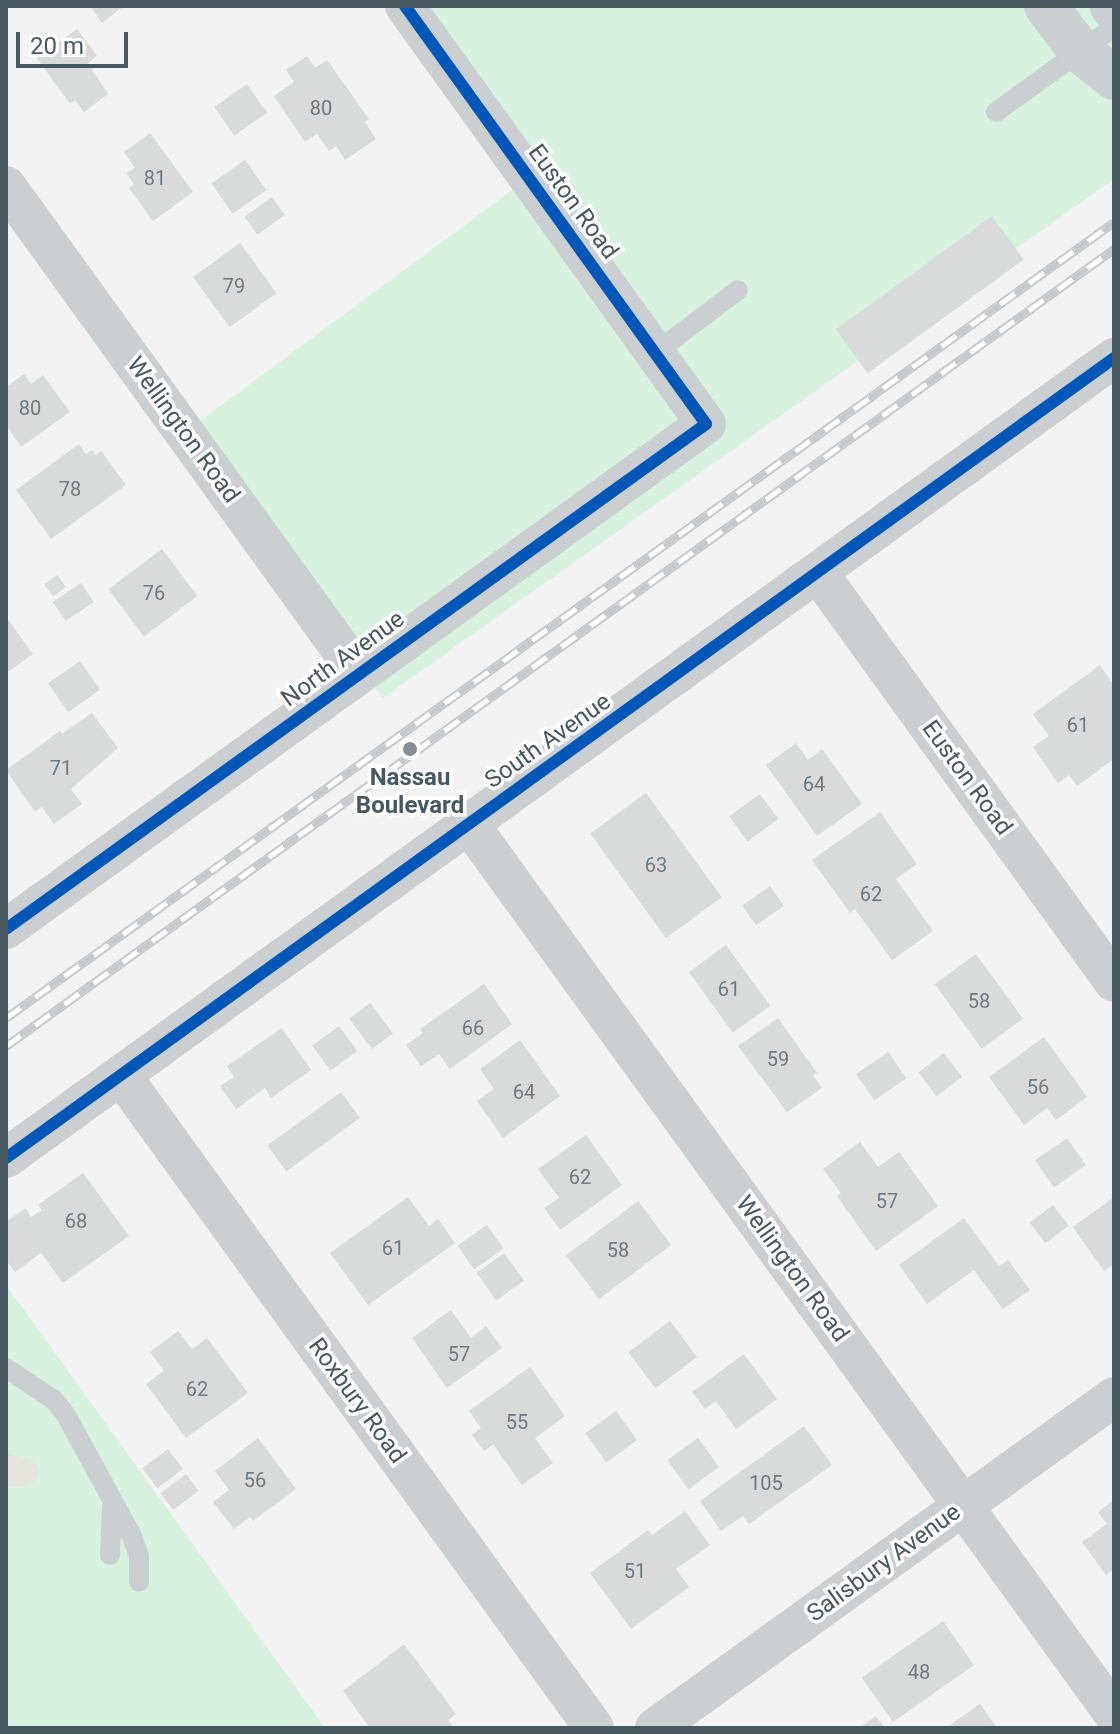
<!DOCTYPE html>
<html>
<head>
<meta charset="utf-8">
<style>
	body { margin:0 }
	#map { position:relative; width:1120px; height:1734px; overflow:hidden; background:#f3f3f3; font-family:Roboto,sans-serif }
	div>[style] { position:absolute }
	.green>* { inset:0; background:#d7f2de }
	.sand>* { inset:0; background:#e6e4df }
	.building>* { inset:0; background:#d9dbdb; transform-origin:0 0 }
	.lane>* { height:20px; margin:-10px; padding:0 10px; transform-origin:10px; border-radius:10px; background:#cccfd1 }
	.street>* { height:40px; margin:-20px; padding:0 20px; transform-origin:20px; border-radius:20px; background:#cccfd1 }
	.secondary>* { height:44px; margin:-22px; padding:0 22px; transform-origin:22px; border-radius:22px; background:#cdd0d2 }
	.rail>* { height:9px; margin-top:-4.5px; transform-origin:0; background:repeating-linear-gradient(90deg,#fff 0 18px,#c8c9cb 0 36px); box-sizing:border-box; border-block:2px solid #c8c9cb }
	.cycleway>* { height:12px; margin:-6px; padding:0 6px; transform-origin:6px; border-radius:6px; background:#0057b8 }
	.dots>* { width:22px; height:22px; translate:-50% -50%; box-sizing:border-box; border:4px solid #fff; border-radius:50% }
	span { translate:-50% -50%; white-space:nowrap; text-align:center; line-height:1.15; -webkit-text-stroke:7px #fff; paint-order:stroke }
	.number-label { font-size:20px; color:#6e7a80 }
	.number-label span { -webkit-text-stroke-width:0 }
	.street-label { font-size:24px; color:#485860 }
	.poi-label { font-size:24px; color:#485860; font-weight:700 }
	.frame { position:absolute; inset:0; border:8px solid #485860; pointer-events:none }
	.scale { position:absolute; left:16px; top:32px; width:112px; height:36px; box-sizing:border-box; border:4px solid #485860; border-top:0; padding-left:10px; font-size:24px; line-height:28px; white-space:nowrap; color:#485860; -webkit-text-stroke:6px #fff; paint-order:stroke }
</style>
</head>
<body>
<div id="map">
	<div class="green">
		<i style="clip-path:polygon(413px 6px,1112px 6px,1114px 179px,383px 698px,189px 429px,534px 174px)"></i>
		<i style="clip-path:polygon(6px 1285px,325px 1728px,6px 1728px)"></i>
	</div>
	<div class="sand">
		<i style="clip-path:polygon(6px 1453px,34px 1461px,39px 1471px,35px 1481px,26px 1486px,6px 1487px)"></i>
	</div>
	<div class="building">
		<i style="clip-path:polygon(90px 6px,124px 6px,102px 23px)"></i>
		<i style="clip-path:polygon(77px 29px,97px 56px,88px 63px,108px 94px,84px 112px,75px 100px,70px 104px,37px 58px)"></i>
		<i style="clip-path:polygon(307px 56px,315px 68px,327px 60px,369px 119px,365px 122px,376px 139px,345px 160px,336px 146px,329px 151px,317px 134px,305px 142px,274px 96px,294px 82px,286px 70px)"></i>
		<i style="left:247px;top:84px;width:35px;height:40px;rotate:55deg"></i>
		<i style="clip-path:polygon(150px 133px,193px 192px,153px 221px,129px 188px,134px 184px,126px 173px,135px 168px,124px 152px)"></i>
		<i style="left:245px;top:160px;width:37px;height:41px;rotate:55deg"></i>
		<i style="left:272px;top:197px;width:22px;height:34px;rotate:54deg"></i>
		<i style="left:992px;top:216px;width:54px;height:193px;rotate:54deg"></i>
		<i style="left:240px;top:243px;width:62px;height:58px;rotate:54deg"></i>
		<i style="clip-path:polygon(24px 374px,31px 384px,43px 375px,70px 412px,21px 447px,6px 425px,6px 387px)"></i>
		<i style="clip-path:polygon(79px 444px,86px 454px,92px 450px,96px 455px,101px 451px,126px 485px,51px 539px,16px 490px)"></i>
		<i style="left:162px;top:549px;width:59px;height:67px;rotate:53deg"></i>
		<i style="left:57px;top:575px;width:15px;height:16px;rotate:53deg"></i>
		<i style="left:81px;top:583px;width:23px;height:34px;rotate:56deg"></i>
		<i style="clip-path:polygon(6px 617px,33px 654px,6px 673px)"></i>
		<i style="left:80px;top:661px;width:35px;height:39px;rotate:55deg"></i>
		<i style="clip-path:polygon(1100px 665px,1114px 686px,1114px 759px,1077px 786px,1069px 775px,1058px 783px,1033px 747px,1049px 736px,1033px 714px)"></i>
		<i style="clip-path:polygon(92px 713px,118px 748px,71px 789px,82px 804px,54px 824px,42px 807px,35px 812px,6px 770px,60px 731px,62px 734px)"></i>
		<i style="clip-path:polygon(796px 743px,808px 760px,822px 749px,862px 804px,817px 836px,766px 765px)"></i>
		<i style="left:646px;top:793px;width:129px;height:69px;rotate:54deg"></i>
		<i style="left:760px;top:794px;width:31px;height:38px;rotate:54deg"></i>
		<i style="clip-path:polygon(880px 812px,917px 864px,896px 879px,933px 931px,892px 960px,855px 909px,850px 913px,812px 860px)"></i>
		<i style="left:770px;top:886px;width:24px;height:34px;rotate:55deg"></i>
		<i style="left:726px;top:945px;width:75px;height:46px;rotate:54deg"></i>
		<i style="left:976px;top:954px;width:80px;height:51px;rotate:54deg"></i>
		<i style="clip-path:polygon(484px 984px,512px 1024px,450px 1069px,439px 1054px,421px 1066px,406px 1045px,423px 1033px,420px 1029px)"></i>
		<i style="left:370px;top:1003px;width:38px;height:26px;rotate:53deg"></i>
		<i style="clip-path:polygon(778px 1018px,817px 1073px,813px 1075px,822px 1088px,787px 1112px,738px 1046px)"></i>
		<i style="left:339px;top:1026px;width:31px;height:33px;rotate:54deg"></i>
		<i style="clip-path:polygon(282px 1028px,311px 1070px,271px 1098px,265px 1088px,236px 1109px,220px 1086px,234px 1077px,227px 1066px)"></i>
		<i style="clip-path:polygon(1044px 1037px,1087px 1097px,1056px 1120px,1047px 1108px,1024px 1125px,989px 1077px)"></i>
		<i style="clip-path:polygon(520px 1040px,560px 1096px,503px 1138px,477px 1101px,494px 1089px,480px 1069px)"></i>
		<i style="left:888px;top:1052px;width:32px;height:39px;rotate:55deg"></i>
		<i style="left:944px;top:1053px;width:30px;height:32px;rotate:53deg"></i>
		<i style="left:341px;top:1092px;width:32px;height:91px;rotate:54deg"></i>
		<i style="clip-path:polygon(586px 1135px,622px 1185px,560px 1230px,544px 1208px,559px 1198px,538px 1169px)"></i>
		<i style="left:1067px;top:1138px;width:33px;height:39px;rotate:55deg"></i>
		<i style="clip-path:polygon(860px 1142px,878px 1167px,899px 1152px,938px 1206px,876px 1251px,837px 1196px,841px 1193px,823px 1169px)"></i>
		<i style="clip-path:polygon(83px 1173px,129px 1236px,63px 1283px,41px 1253px,15px 1272px,6px 1260px,6px 1222px,26px 1208px,31px 1217px,42px 1210px,38px 1205px)"></i>
		<i style="clip-path:polygon(408px 1197px,429px 1226px,438px 1219px,455px 1243px,368px 1305px,330px 1253px)"></i>
		<i style="clip-path:polygon(1114px 1197px,1114px 1264px,1104px 1271px,1073px 1227px)"></i>
		<i style="left:638px;top:1201px;width:55px;height:90px;rotate:53deg"></i>
		<i style="left:1053px;top:1205px;width:26px;height:29px;rotate:53deg"></i>
		<i style="clip-path:polygon(964px 1218px,999px 1266px,1008px 1260px,1030px 1290px,1003px 1309px,974px 1270px,927px 1304px,899px 1265px)"></i>
		<i style="left:487px;top:1225px;width:29px;height:36px;rotate:55deg"></i>
		<i style="left:504px;top:1253px;width:34px;height:34px;rotate:54deg"></i>
		<i style="clip-path:polygon(451px 1310px,471px 1338px,486px 1326px,502px 1348px,447px 1388px,412px 1338px)"></i>
		<i style="left:670px;top:1321px;width:45px;height:52px;rotate:53deg"></i>
		<i style="clip-path:polygon(178px 1331px,192px 1349px,207px 1338px,248px 1393px,186px 1438px,146px 1384px,164px 1371px,150px 1352px)"></i>
		<i style="clip-path:polygon(744px 1354px,777px 1399px,736px 1429px,716px 1401px,705px 1409px,692px 1392px)"></i>
		<i style="clip-path:polygon(530px 1367px,565px 1416px,535px 1438px,553px 1463px,522px 1485px,493px 1444px,484px 1451px,472px 1435px,481px 1428px,469px 1411px)"></i>
		<i style="left:616px;top:1411px;width:36px;height:38px;rotate:54deg"></i>
		<i style="clip-path:polygon(804px 1426px,832px 1465px,749px 1524px,743px 1516px,721px 1531px,700px 1501px)"></i>
		<i style="clip-path:polygon(258px 1438px,296px 1489px,253px 1521px,250px 1517px,234px 1529px,213px 1502px,229px 1490px,215px 1471px)"></i>
		<i style="left:698px;top:1438px;width:36px;height:38px;rotate:54deg"></i>
		<i style="left:168px;top:1449px;width:25px;height:32px;rotate:53deg"></i>
		<i style="left:186px;top:1474px;width:21px;height:32px;rotate:53deg"></i>
		<i style="clip-path:polygon(1114px 1500px,1114px 1569px,1106px 1575px,1082px 1542px,1107px 1524px,1098px 1512px)"></i>
		<i style="clip-path:polygon(685px 1511px,710px 1545px,676px 1569px,689px 1587px,631px 1629px,590px 1573px,648px 1530px,652px 1535px)"></i>
		<i style="left:943px;top:1621px;width:54px;height:99px;rotate:55deg"></i>
		<i style="clip-path:polygon(404px 1644px,456px 1714px,448px 1720px,454px 1728px,370px 1728px,343px 1691px)"></i>
		<i style="clip-path:polygon(980px 1704px,997px 1728px,946px 1728px)"></i>
		<i style="clip-path:polygon(876px 1716px,885px 1728px,859px 1728px)"></i>
	</div>
	<div class="lane">
		<i style="left:996px;top:112px;width:145px;rotate:-35.8deg"></i>
		<i style="left:655px;top:353px;width:104px;rotate:-37.2deg"></i>
		<i style="left:6px;top:1368px;width:58px;rotate:33.7deg"></i>
		<i style="left:54px;top:1400px;width:19px;rotate:51deg"></i>
		<i style="left:66px;top:1415px;width:136px;rotate:61.4deg"></i>
		<i style="left:131px;top:1534px;width:23px;rotate:70deg"></i>
		<i style="left:139px;top:1556px;width:26px;rotate:90deg"></i>
		<i style="left:110px;top:1555px;width:48px;rotate:-87.6deg"></i>
	</div>
	<div class="street">
		<i style="left:6px;top:186px;width:602px;rotate:54.12deg"></i>
		<i style="left:819px;top:574px;width:503px;rotate:54.13deg"></i>
		<i style="left:469px;top:824px;width:1099px;rotate:54.07deg"></i>
		<i style="left:6px;top:929px;width:863px;rotate:-35.81deg"></i>
		<i style="left:706px;top:424px;width:515px;rotate:-125.76deg"></i>
		<i style="left:121px;top:1075px;width:806px;rotate:54.08deg"></i>
		<i style="left:6px;top:1158px;width:1367px;rotate:-35.83deg"></i>
		<i style="left:655px;top:1728px;width:566px;rotate:-35.8deg"></i>
	</div>
	<div class="secondary">
		<i style="left:1046px;top:6px;width:56px;rotate:52.9deg"></i>
		<i style="left:1080px;top:51px;width:43px;rotate:38.5deg"></i>
		<i style="left:1112px;top:6px;width:4px;rotate:56deg"></i>
	</div>
	<div class="rail">
		<i style="left:6px;top:1018px;width:1364px;rotate:-35.69deg"></i>
		<i style="left:6px;top:1046px;width:1365px;rotate:-35.73deg"></i>
	</div>
	<div class="cycleway">
		<i style="left:6px;top:929px;width:863px;rotate:-35.81deg"></i>
		<i style="left:706px;top:424px;width:515px;rotate:-125.76deg"></i>
		<i style="left:6px;top:1158px;width:1367px;rotate:-35.83deg"></i>
	</div>
	<div class="dots">
		<i style="left:410px;top:749px;background:#848e93"></i>
	</div>
	<div class="number-label">
		<span style="left:321px;top:108px">80</span>
		<span style="left:155px;top:178px">81</span>
		<span style="left:234px;top:286px">79</span>
		<span style="left:30px;top:408px">80</span>
		<span style="left:70px;top:489px">78</span>
		<span style="left:154px;top:593px">76</span>
		<span style="left:1078px;top:725px">61</span>
		<span style="left:61px;top:768px">71</span>
		<span style="left:814px;top:784px">64</span>
		<span style="left:656px;top:865px">63</span>
		<span style="left:871px;top:894px">62</span>
		<span style="left:729px;top:989px">61</span>
		<span style="left:979px;top:1001px">58</span>
		<span style="left:473px;top:1028px">66</span>
		<span style="left:778px;top:1059px">59</span>
		<span style="left:1038px;top:1087px">56</span>
		<span style="left:524px;top:1092px">64</span>
		<span style="left:580px;top:1177px">62</span>
		<span style="left:887px;top:1201px">57</span>
		<span style="left:76px;top:1221px">68</span>
		<span style="left:393px;top:1248px">61</span>
		<span style="left:618px;top:1250px">58</span>
		<span style="left:459px;top:1354px">57</span>
		<span style="left:197px;top:1389px">62</span>
		<span style="left:517px;top:1422px">55</span>
		<span style="left:255px;top:1480px">56</span>
		<span style="left:766px;top:1483px">105</span>
		<span style="left:635px;top:1571px">51</span>
		<span style="left:919px;top:1672px">48</span>
	</div>
	<div class="street-label">
		<span style="left:573px;top:202px;rotate:54deg">Euston Road</span>
		<span style="left:183px;top:430px;rotate:54deg">Wellington Road</span>
		<span style="left:343px;top:659px;rotate:-36deg">North Avenue</span>
		<span style="left:548px;top:741px;rotate:-35deg">South Avenue</span>
		<span style="left:967px;top:778px;rotate:54deg">Euston Road</span>
		<span style="left:792px;top:1269px;rotate:54deg">Wellington Road</span>
		<span style="left:357px;top:1401px;rotate:54deg">Roxbury Road</span>
		<span style="left:884px;top:1563px;rotate:-36deg">Salisbury Avenue</span>
	</div>
	<div class="poi-label">
		<span style="left:410px;top:792px">Nassau<br>Boulevard</span>
	</div>
	<div class="frame"></div>
	<div class="scale">20 m</div>
</div>
</body>
</html>
